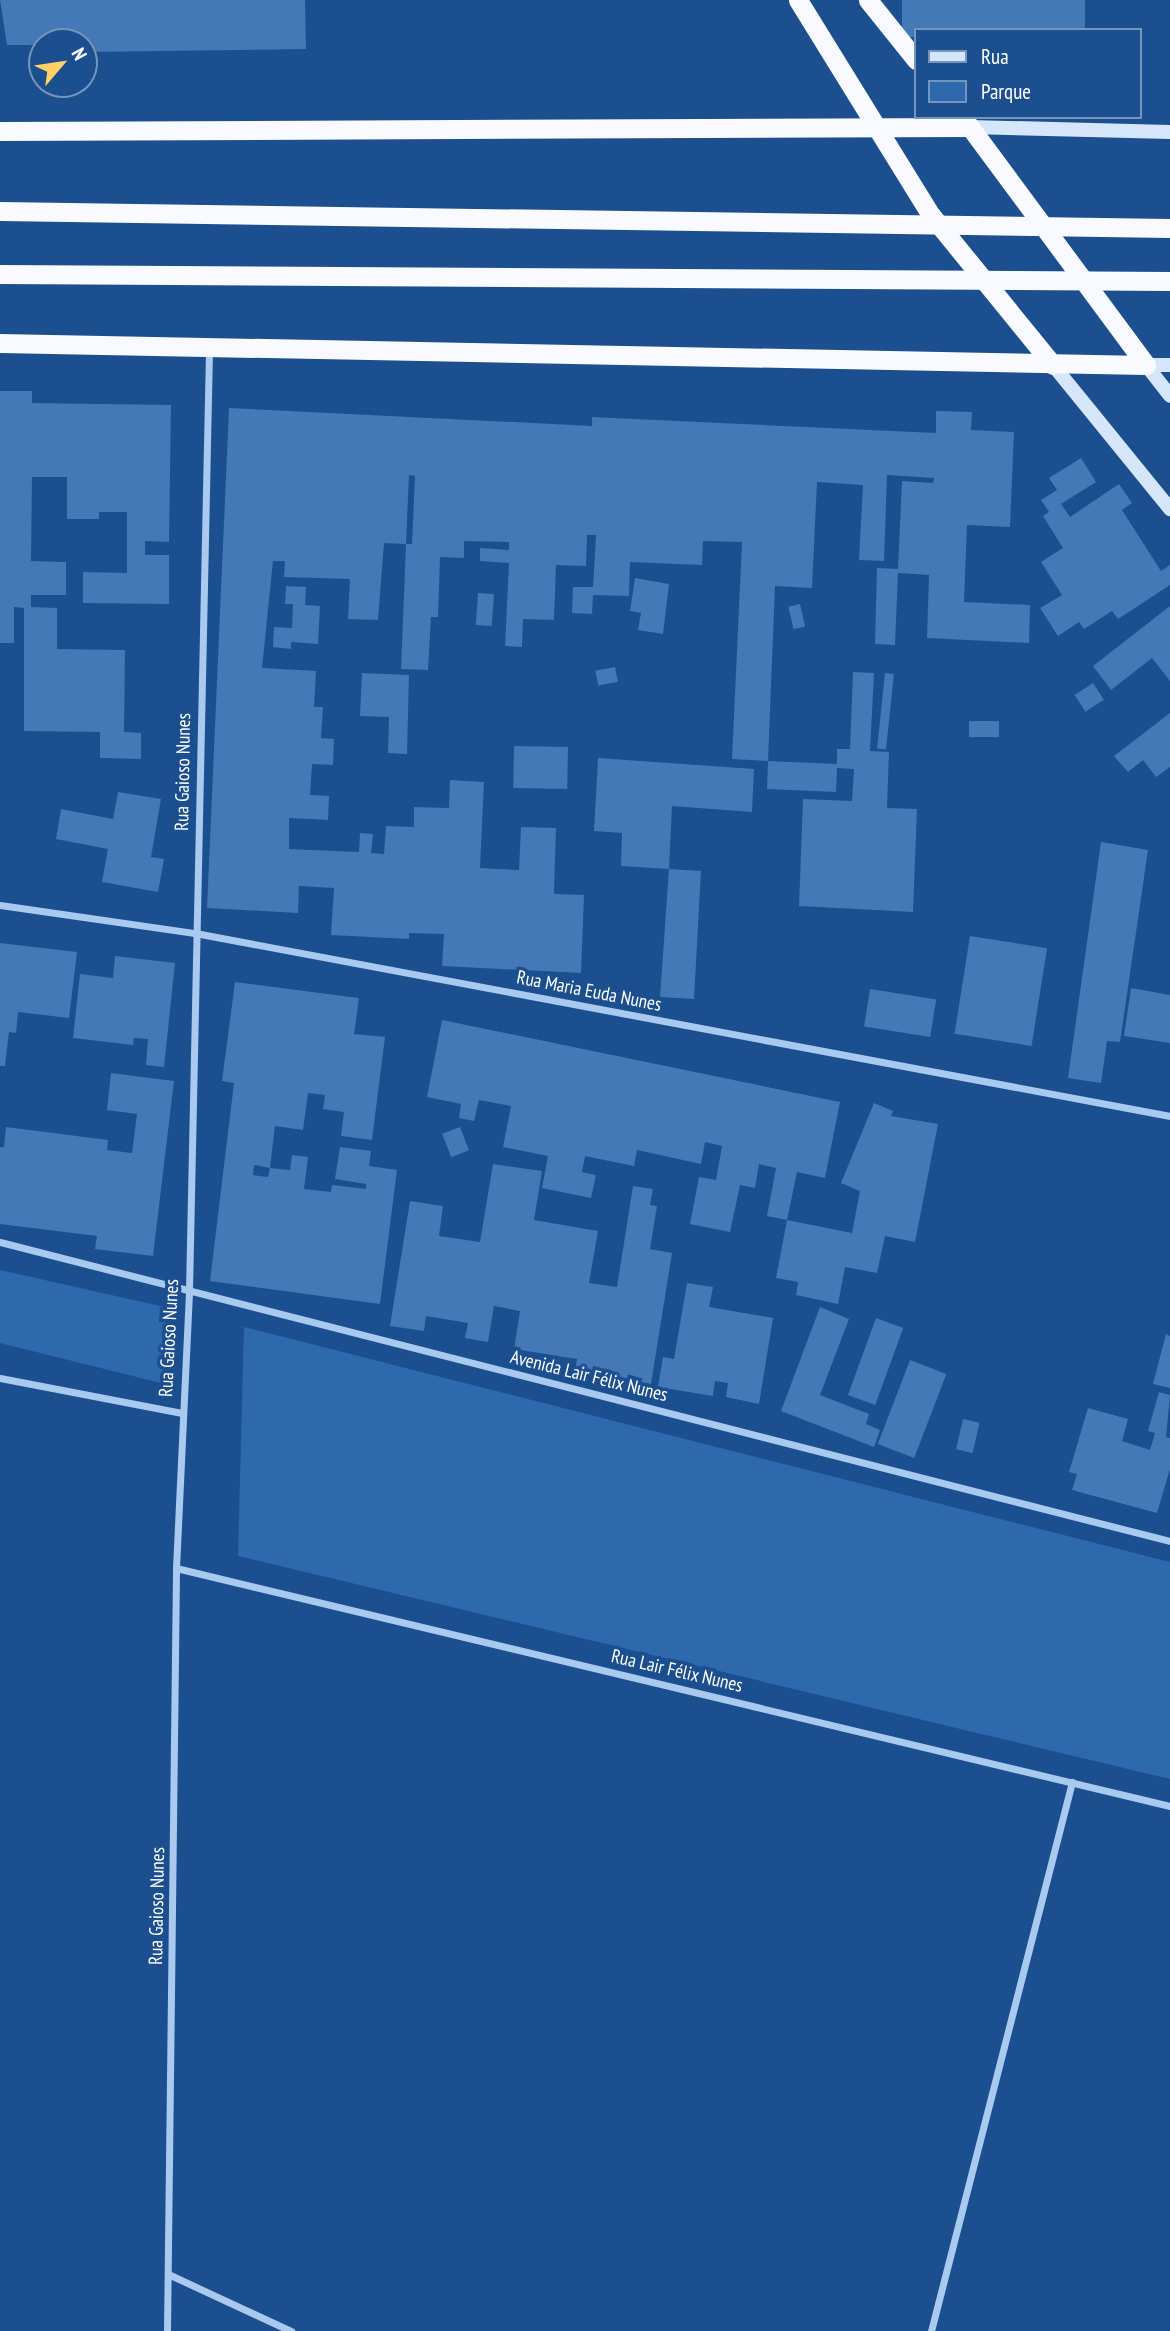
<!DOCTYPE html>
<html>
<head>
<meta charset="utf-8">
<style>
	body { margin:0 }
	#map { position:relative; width:1170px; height:2331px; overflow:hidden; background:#1b4f8f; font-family:"PT Sans Narrow",sans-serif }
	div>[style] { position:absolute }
	.green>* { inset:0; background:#2e69ad }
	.building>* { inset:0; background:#4478b7; transform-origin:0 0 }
	.minor>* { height:7px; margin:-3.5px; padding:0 3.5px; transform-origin:3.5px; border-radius:3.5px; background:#a9c9ee }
	.secondary>* { height:14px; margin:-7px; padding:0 7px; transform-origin:7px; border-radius:7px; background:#d6e6fa }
	.trunk>* { height:19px; margin:-9.5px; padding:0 9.5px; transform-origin:9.5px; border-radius:9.5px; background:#f8faff }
	span { translate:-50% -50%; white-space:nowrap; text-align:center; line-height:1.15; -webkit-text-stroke:7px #1b4f8f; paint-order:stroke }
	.street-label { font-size:19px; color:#fff }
	.legend { position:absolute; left:914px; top:28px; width:228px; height:91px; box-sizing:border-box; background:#1b4f8f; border:2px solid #7695bc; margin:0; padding:9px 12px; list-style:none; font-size:21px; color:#fff }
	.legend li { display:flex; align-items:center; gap:14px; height:35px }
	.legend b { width:35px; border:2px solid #7695bc }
	.north { position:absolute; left:28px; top:28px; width:70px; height:70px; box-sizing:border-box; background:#1b4f8f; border:2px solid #7695bc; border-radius:50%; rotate:61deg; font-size:19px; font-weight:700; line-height:28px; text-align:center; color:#fff }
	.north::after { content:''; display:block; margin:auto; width:24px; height:32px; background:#ffd166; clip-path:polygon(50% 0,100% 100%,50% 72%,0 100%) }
</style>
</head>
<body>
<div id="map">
	<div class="green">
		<i style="clip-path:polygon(0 1270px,169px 1308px,165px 1384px,0 1343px)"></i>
		<i style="clip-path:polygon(244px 1327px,1170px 1562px,1170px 1779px,238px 1556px)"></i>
	</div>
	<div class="building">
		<i style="clip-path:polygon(0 0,305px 0,306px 49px,84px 52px,84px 42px,42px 42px,39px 52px,38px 45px,7px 45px)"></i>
		<i style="left:902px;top:0;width:183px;height:37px"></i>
		<i style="clip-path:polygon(0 391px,32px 391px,32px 403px,171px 405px,169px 542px,145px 541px,145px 555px,169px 555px,169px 604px,83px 603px,83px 572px,127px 573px,127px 512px,99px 512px,99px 519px,67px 519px,67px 477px,32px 477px,31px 561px,66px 562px,66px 595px,31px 595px,31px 607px,57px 608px,57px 649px,125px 650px,124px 732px,141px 733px,141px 759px,100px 758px,100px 732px,24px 731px,24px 608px,14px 607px,14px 643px,0 643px)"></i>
		<i style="clip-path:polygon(229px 408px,592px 426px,592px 417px,936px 433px,936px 411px,972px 412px,971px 430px,1014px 432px,1010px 527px,967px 525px,964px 602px,1030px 605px,1029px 643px,927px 638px,929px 575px,898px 573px,895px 645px,875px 644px,877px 568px,898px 569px,902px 481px,933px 483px,934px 478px,887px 475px,884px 561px,859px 560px,863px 485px,817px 482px,812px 588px,775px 586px,768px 761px,732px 759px,742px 542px,703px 541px,702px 565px,630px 562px,629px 596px,593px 595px,592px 614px,572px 613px,573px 587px,593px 587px,596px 535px,587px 535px,586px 566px,556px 565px,554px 620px,523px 619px,522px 647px,505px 646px,509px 563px,480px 561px,480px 548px,509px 550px,509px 542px,464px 541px,464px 558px,440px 557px,438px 617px,431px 617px,428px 670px,401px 669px,406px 544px,412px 544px,415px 476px,409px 475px,406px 544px,384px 543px,378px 620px,348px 619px,350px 579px,284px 577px,285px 561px,273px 561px,262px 668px,316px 671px,314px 707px,323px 707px,321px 738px,334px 739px,333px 765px,312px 764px,310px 795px,329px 796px,328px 820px,289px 818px,289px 849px,359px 852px,360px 833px,373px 834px,371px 853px,384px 854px,386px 826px,414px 827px,414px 807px,449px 808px,450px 780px,484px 782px,480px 868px,519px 870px,521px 827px,556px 828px,554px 894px,584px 895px,581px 973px,442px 966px,444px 934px,409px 933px,409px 939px,331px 935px,334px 888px,299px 886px,298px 913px,207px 908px)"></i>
		<i style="clip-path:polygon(1081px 458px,1096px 482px,1061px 504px,1070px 517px,1119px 484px,1132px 503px,1122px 510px,1161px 571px,1170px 565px,1170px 585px,1118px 619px,1112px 611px,1084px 629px,1079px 622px,1058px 636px,1040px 608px,1062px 595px,1041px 562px,1063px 548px,1043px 516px,1049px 512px,1041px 500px,1057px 490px,1049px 478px)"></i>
		<i style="clip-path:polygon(635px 578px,669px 584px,663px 634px,638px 630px,641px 613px,630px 611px)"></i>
		<i style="clip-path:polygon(286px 586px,306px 587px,305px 605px,320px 606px,318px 644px,291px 642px,291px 649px,273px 647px,274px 627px,292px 628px,293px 604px,285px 604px)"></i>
		<i style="left:478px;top:593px;width:16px;height:32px;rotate:4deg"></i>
		<i style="left:800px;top:604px;width:23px;height:12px;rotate:77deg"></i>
		<i style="clip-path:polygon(1170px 606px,1170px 681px,1152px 658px,1111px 690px,1093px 666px)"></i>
		<i style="left:615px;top:667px;width:15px;height:20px;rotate:79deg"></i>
		<i style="clip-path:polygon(853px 672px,874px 673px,870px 751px,889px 752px,887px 808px,917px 809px,913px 912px,799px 906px,803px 799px,852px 801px,854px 769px,837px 768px,836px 792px,767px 789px,768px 761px,837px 764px,837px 749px,850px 749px)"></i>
		<i style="clip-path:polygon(362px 673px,409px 675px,407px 754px,388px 753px,389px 717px,360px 716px)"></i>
		<i style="left:885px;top:673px;width:9px;height:76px;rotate:6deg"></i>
		<i style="left:1093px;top:683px;width:20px;height:22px;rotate:57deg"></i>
		<i style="clip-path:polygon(1170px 713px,1170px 767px,1156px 777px,1143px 760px,1128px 772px,1114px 756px)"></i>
		<i style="left:969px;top:721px;width:30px;height:16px"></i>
		<i style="left:514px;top:746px;width:54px;height:42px;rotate:1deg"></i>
		<i style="clip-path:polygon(598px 758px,754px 769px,752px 812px,672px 806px,669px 869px,701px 871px,694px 999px,660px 997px,669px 869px,621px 866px,622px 833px,594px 831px)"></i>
		<i style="clip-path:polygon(118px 792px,161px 799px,151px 857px,164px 859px,158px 892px,102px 882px,108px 849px,56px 839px,61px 809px,113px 819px)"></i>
		<i style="clip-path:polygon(1101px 842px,1148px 850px,1120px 1042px,1107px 1041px,1101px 1083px,1068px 1078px)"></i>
		<i style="left:970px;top:936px;width:78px;height:99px;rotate:9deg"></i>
		<i style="clip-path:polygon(0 943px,77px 952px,69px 1018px,18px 1012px,16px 1033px,9px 1032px,5px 1066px,0 1066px)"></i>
		<i style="clip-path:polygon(115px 956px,175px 963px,164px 1067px,146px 1065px,148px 1039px,134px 1038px,133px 1045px,73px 1038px,80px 974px,113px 978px)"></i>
		<i style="clip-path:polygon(235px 982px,359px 998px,354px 1034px,385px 1037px,372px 1140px,341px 1136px,344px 1112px,323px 1109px,325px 1095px,308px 1093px,303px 1130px,275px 1126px,270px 1168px,254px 1165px,253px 1175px,268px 1177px,270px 1168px,290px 1170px,292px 1155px,308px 1157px,304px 1189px,331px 1192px,332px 1185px,366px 1189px,366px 1184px,335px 1179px,340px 1147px,371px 1151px,369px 1166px,397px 1170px,380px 1304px,210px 1281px,234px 1083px,222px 1081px)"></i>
		<i style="clip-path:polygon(1131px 988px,1170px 995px,1170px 1043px,1124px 1036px)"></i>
		<i style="left:870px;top:989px;width:67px;height:38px;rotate:9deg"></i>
		<i style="clip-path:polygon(442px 1020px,840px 1102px,825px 1178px,797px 1172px,787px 1220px,767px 1216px,776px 1168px,759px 1164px,755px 1188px,740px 1185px,730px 1232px,690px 1224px,699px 1177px,716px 1180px,722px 1146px,705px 1142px,701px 1164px,637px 1150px,634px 1166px,585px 1156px,582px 1172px,596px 1175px,591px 1198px,542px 1188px,548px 1156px,503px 1147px,511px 1106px,479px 1100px,474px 1121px,459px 1118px,461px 1104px,427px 1097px)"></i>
		<i style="clip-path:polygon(111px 1073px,174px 1081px,153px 1256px,95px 1249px,97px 1236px,0 1224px,0 1147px,4px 1147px,6px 1127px,108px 1140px,107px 1150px,132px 1153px,137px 1114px,107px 1110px)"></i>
		<i style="clip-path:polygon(874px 1103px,893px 1111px,891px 1116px,938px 1124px,915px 1242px,885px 1236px,877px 1273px,845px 1267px,838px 1304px,796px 1295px,798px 1282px,776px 1278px,787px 1220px,852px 1233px,860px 1191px,841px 1183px)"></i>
		<i style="left:460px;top:1127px;width:25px;height:19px;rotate:69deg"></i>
		<i style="clip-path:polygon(493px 1164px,542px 1171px,534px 1220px,598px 1231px,589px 1283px,617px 1287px,633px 1186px,653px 1189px,650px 1205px,657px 1206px,650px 1249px,672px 1253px,651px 1384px,575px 1371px,577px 1359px,514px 1349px,520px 1311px,494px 1306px,488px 1342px,465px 1338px,468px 1323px,426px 1316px,424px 1331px,390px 1326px,410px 1201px,443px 1206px,439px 1236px,480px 1242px)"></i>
		<i style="clip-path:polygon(687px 1283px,713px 1287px,709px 1307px,773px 1318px,759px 1404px,726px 1397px,728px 1383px,715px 1381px,713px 1396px,658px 1387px,663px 1357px,674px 1359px)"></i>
		<i style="clip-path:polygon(820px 1307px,849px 1319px,820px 1395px,869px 1414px,866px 1424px,880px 1430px,874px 1447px,781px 1411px)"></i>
		<i style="left:876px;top:1318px;width:29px;height:82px;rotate:20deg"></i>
		<i style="clip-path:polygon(1166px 1334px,1170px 1336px,1170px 1388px,1153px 1384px)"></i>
		<i style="left:910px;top:1360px;width:39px;height:90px;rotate:21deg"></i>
		<i style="clip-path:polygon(1159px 1392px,1170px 1395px,1166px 1437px,1170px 1438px,1170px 1469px,1157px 1513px,1072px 1490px,1077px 1474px,1069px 1472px,1088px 1408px,1128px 1419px,1122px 1441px,1150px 1450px,1155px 1433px,1148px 1431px)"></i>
		<i style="left:963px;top:1419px;width:17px;height:31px;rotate:13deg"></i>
	</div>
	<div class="minor">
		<i style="left:0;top:905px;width:197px;rotate:8.2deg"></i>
		<i style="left:195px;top:933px;width:992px;rotate:10.63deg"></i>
		<i style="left:0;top:1242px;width:1208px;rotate:14.34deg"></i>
		<i style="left:0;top:1378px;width:184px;rotate:10.9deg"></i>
		<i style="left:176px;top:1568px;width:1022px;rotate:13.47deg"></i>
		<i style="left:168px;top:2274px;width:136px;rotate:24.9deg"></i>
		<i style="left:167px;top:2331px;width:763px;rotate:-89.32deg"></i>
		<i style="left:176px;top:1568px;width:278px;rotate:-87.3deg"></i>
		<i style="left:189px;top:1290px;width:942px;rotate:-88.78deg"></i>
		<i style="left:931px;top:2331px;width:567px;rotate:-75.6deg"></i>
	</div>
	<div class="secondary">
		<i style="left:970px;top:127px;width:200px;rotate:1.4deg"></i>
		<i style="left:1053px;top:365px;width:186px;rotate:50.9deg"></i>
		<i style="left:1146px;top:365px;width:39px;rotate:52deg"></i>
		<i style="left:1146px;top:365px;width:24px"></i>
	</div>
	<div class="trunk">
		<i style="left:798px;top:0;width:253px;rotate:58.3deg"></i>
		<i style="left:931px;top:215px;width:193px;rotate:50.9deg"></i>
		<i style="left:868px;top:0;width:77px;rotate:51.3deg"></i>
		<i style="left:964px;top:119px;width:306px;rotate:53.5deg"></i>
		<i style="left:0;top:131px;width:970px;rotate:-0.24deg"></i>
		<i style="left:0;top:211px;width:1170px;rotate:0.83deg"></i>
		<i style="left:0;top:274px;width:1170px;rotate:0.34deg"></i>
		<i style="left:0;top:343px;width:1146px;rotate:1.1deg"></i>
	</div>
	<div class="street-label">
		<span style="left:183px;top:772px;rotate:-89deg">Rua Gaioso Nunes</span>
		<span style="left:589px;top:991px;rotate:11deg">Rua Maria Euda Nunes</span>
		<span style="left:169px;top:1338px;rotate:-87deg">Rua Gaioso Nunes</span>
		<span style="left:589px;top:1376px;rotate:14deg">Avenida Lair Félix Nunes</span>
		<span style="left:677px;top:1671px;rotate:13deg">Rua Lair Félix Nunes</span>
		<span style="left:157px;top:1906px;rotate:-89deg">Rua Gaioso Nunes</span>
	</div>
	<ul class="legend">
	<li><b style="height:9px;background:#d6e6fa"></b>Rua</li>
	<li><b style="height:19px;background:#2e69ad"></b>Parque</li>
	</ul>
	<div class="north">N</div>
</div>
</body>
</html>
